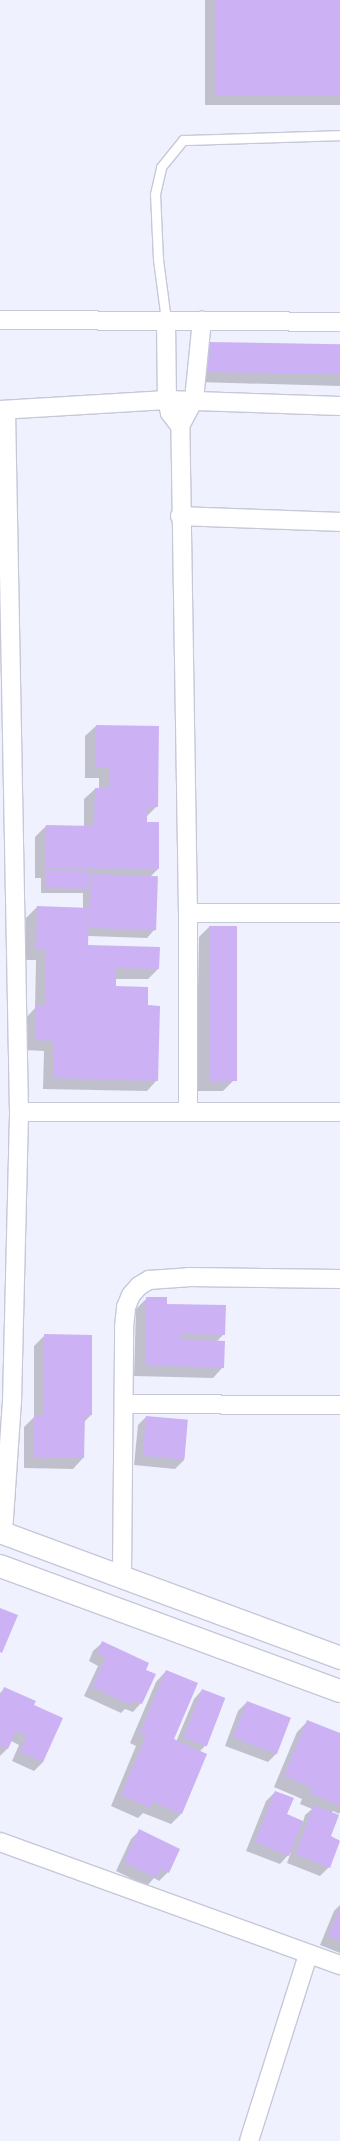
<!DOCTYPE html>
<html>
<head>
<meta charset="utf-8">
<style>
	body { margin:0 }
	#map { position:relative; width:340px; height:2141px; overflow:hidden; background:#eff1ff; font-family:Lora,serif }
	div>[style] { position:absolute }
	.shadow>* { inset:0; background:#0003; transform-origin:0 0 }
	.building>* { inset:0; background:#ccb2f4; transform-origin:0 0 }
	.roads { filter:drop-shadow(1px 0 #c6c8d8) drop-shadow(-1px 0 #c6c8d8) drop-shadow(0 1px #c6c8d8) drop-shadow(0 -1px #c6c8d8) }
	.service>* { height:9px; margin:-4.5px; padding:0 4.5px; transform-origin:4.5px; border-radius:4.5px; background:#fff }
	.minor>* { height:18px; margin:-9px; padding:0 9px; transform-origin:9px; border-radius:9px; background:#fff }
	.tertiary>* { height:22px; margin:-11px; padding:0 11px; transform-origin:11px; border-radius:11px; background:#fff }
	span { translate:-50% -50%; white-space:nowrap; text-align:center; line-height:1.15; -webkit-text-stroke:3.5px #fff; paint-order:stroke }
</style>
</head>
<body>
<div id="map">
	<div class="shadow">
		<i style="left:205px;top:0;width:135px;height:105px"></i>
		<i style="clip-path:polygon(340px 346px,340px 386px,197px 382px,198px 354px)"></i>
		<i style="clip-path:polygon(96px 726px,157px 806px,146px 817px,158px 869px,150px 877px,155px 929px,147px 938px,88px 936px,87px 946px,158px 969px,148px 979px,115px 979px,115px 987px,147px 1006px,157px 1080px,147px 1091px,43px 1089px,44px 1051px,25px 1050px,26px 1018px,35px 1008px,36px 960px,26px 960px,26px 918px,37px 907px,83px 908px,83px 893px,41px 893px,41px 878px,35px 878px,35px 837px,46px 826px,84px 827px,84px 799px,95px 789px,99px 789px,99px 778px,85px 778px,85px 736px)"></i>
		<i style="clip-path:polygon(209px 927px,233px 1081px,223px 1091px,196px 1091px,199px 937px)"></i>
		<i style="clip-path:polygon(147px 1298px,166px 1304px,224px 1334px,217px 1341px,223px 1367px,213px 1378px,134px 1376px,136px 1309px)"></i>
		<i style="clip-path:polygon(45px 1335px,91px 1415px,84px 1422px,83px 1458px,73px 1469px,24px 1468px,24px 1427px,34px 1417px,34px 1346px)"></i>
		<i style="clip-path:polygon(146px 1417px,187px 1420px,184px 1460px,175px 1469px,134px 1465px,138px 1425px)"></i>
		<i style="clip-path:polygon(102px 1643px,145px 1670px,141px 1703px,133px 1712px,125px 1709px,121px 1713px,84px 1696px,98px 1666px,89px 1661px,93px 1651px)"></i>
		<i style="clip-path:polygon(166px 1671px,173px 1740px,176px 1742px,194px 1699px,202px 1690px,224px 1699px,205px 1746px,199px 1752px,181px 1814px,171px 1824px,143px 1813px,138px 1818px,111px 1806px,136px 1746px,130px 1743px,156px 1682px)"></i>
		<i style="clip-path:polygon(4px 1689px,32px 1706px,61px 1719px,43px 1762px,34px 1771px,12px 1761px,19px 1745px,11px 1741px,8px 1748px,0 1756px,0 1693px)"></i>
		<i style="clip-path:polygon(247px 1702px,277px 1753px,268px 1762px,225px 1746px,238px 1711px)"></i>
		<i style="clip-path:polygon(308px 1721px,340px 1736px,340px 1812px,339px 1814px,333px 1811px,331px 1813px,330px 1837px,339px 1840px,329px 1867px,320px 1876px,287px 1863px,291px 1852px,280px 1864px,246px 1851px,266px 1801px,275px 1792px,286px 1815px,303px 1822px,305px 1815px,312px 1809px,300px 1804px,302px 1799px,274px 1787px,297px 1732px)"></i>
		<i style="clip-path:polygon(140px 1830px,168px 1872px,159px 1881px,154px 1878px,147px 1886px,116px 1871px,131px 1839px)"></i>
		<i style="clip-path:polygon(340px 1905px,340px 1953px,320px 1945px,334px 1911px)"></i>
	</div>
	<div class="building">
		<i style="left:216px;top:0;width:124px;height:95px"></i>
		<i style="left:208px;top:342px;width:132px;height:30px;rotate:1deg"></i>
		<i style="clip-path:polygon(96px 725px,159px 726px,158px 807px,147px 807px,147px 822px,159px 822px,159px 869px,45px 868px,46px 825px,94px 826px,95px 788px,109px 788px,109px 768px,95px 768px)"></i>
		<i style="left:46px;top:870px;width:43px;height:18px;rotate:1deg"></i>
		<i style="left:91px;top:874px;width:67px;height:54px;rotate:2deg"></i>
		<i style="clip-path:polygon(37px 906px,89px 908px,88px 945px,160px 947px,159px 969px,116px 968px,116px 986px,148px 987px,148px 1005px,160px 1006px,158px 1081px,53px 1078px,54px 1041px,35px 1040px,36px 1006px,45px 1006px,46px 950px,36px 950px)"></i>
		<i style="left:209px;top:926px;width:28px;height:155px"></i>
		<i style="clip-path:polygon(146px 1297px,167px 1297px,167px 1304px,226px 1305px,225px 1335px,182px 1334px,182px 1339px,225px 1341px,224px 1368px,145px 1365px)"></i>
		<i style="clip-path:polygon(44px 1334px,92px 1335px,92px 1415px,85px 1415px,84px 1458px,34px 1458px,34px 1415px,44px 1415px)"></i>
		<i style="left:146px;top:1416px;width:42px;height:40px;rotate:5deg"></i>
		<i style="clip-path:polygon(0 1608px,18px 1615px,2px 1653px,0 1652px)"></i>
		<i style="clip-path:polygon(102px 1641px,149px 1663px,146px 1670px,156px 1674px,142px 1704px,133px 1700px,131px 1705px,92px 1687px,106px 1657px,97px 1653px)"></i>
		<i style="clip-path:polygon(166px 1670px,198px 1683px,174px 1739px,207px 1754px,182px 1814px,152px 1802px,150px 1808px,121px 1795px,146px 1736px,140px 1733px)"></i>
		<i style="clip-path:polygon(4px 1687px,36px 1701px,34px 1705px,63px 1718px,43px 1762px,20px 1752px,27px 1736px,16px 1731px,8px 1749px,0 1745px,0 1697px)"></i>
		<i style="left:202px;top:1689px;width:25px;height:52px;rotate:21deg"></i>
		<i style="left:247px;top:1701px;width:47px;height:39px;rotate:21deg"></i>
		<i style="clip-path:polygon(307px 1720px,340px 1733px,339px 1806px,310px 1793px,312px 1788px,284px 1776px)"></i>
		<i style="clip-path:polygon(275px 1791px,294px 1798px,287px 1814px,303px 1821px,289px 1856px,255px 1842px)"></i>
		<i style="clip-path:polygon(314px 1805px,339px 1815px,331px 1836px,340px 1841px,330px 1868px,295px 1854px)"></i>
		<i style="clip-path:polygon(139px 1829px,180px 1849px,169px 1873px,160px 1869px,156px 1878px,124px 1862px)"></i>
		<i style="clip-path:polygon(340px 1907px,340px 1941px,328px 1936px)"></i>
	</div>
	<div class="roads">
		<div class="service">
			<i style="left:166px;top:320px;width:62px;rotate:-97.5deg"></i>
			<i style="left:158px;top:259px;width:65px;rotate:-92.6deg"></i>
			<i style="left:155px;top:194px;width:28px;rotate:-77deg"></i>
			<i style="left:161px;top:167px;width:35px;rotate:-51deg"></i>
			<i style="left:183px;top:140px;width:157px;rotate:-1.8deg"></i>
		</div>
		<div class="minor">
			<i style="left:0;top:320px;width:340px;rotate:0.3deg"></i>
			<i style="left:166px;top:320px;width:80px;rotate:89.3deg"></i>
			<i style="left:167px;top:400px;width:13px;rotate:77deg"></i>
			<i style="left:170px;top:413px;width:16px;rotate:52deg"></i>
			<i style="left:0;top:410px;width:167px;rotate:-3.4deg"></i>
			<i style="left:167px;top:400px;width:173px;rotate:2deg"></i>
			<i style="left:180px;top:516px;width:160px;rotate:2.1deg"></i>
			<i style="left:188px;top:913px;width:152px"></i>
			<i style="left:19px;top:1112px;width:321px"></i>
			<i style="left:188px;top:1112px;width:199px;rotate:-90deg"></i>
			<i style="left:188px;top:913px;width:487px;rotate:-90.9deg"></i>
			<i style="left:180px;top:426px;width:30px;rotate:-62deg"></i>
			<i style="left:194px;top:400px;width:80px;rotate:-84.3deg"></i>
			<i style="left:124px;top:1404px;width:216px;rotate:0.3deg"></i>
			<i style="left:3px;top:1533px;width:131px;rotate:-86.1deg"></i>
			<i style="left:12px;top:1402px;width:290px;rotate:-88.6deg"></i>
			<i style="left:19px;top:1112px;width:702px;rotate:-91.06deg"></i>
			<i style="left:122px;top:1576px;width:249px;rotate:-89.5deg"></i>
			<i style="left:124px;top:1327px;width:20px;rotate:-84deg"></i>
			<i style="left:126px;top:1307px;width:13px;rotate:-67deg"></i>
			<i style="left:131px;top:1295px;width:12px;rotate:-48deg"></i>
			<i style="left:139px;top:1286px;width:12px;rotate:-31deg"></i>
			<i style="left:149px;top:1280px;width:39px;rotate:-4deg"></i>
			<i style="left:188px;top:1277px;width:152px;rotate:0.8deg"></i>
			<i style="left:0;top:1842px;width:362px;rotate:19.9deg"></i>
			<i style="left:249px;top:2141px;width:195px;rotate:-72.4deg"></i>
		</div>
		<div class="tertiary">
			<i style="left:0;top:1532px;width:363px;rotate:20.3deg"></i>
			<i style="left:0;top:1566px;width:362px;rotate:20.2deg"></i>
		</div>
	</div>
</div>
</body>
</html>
